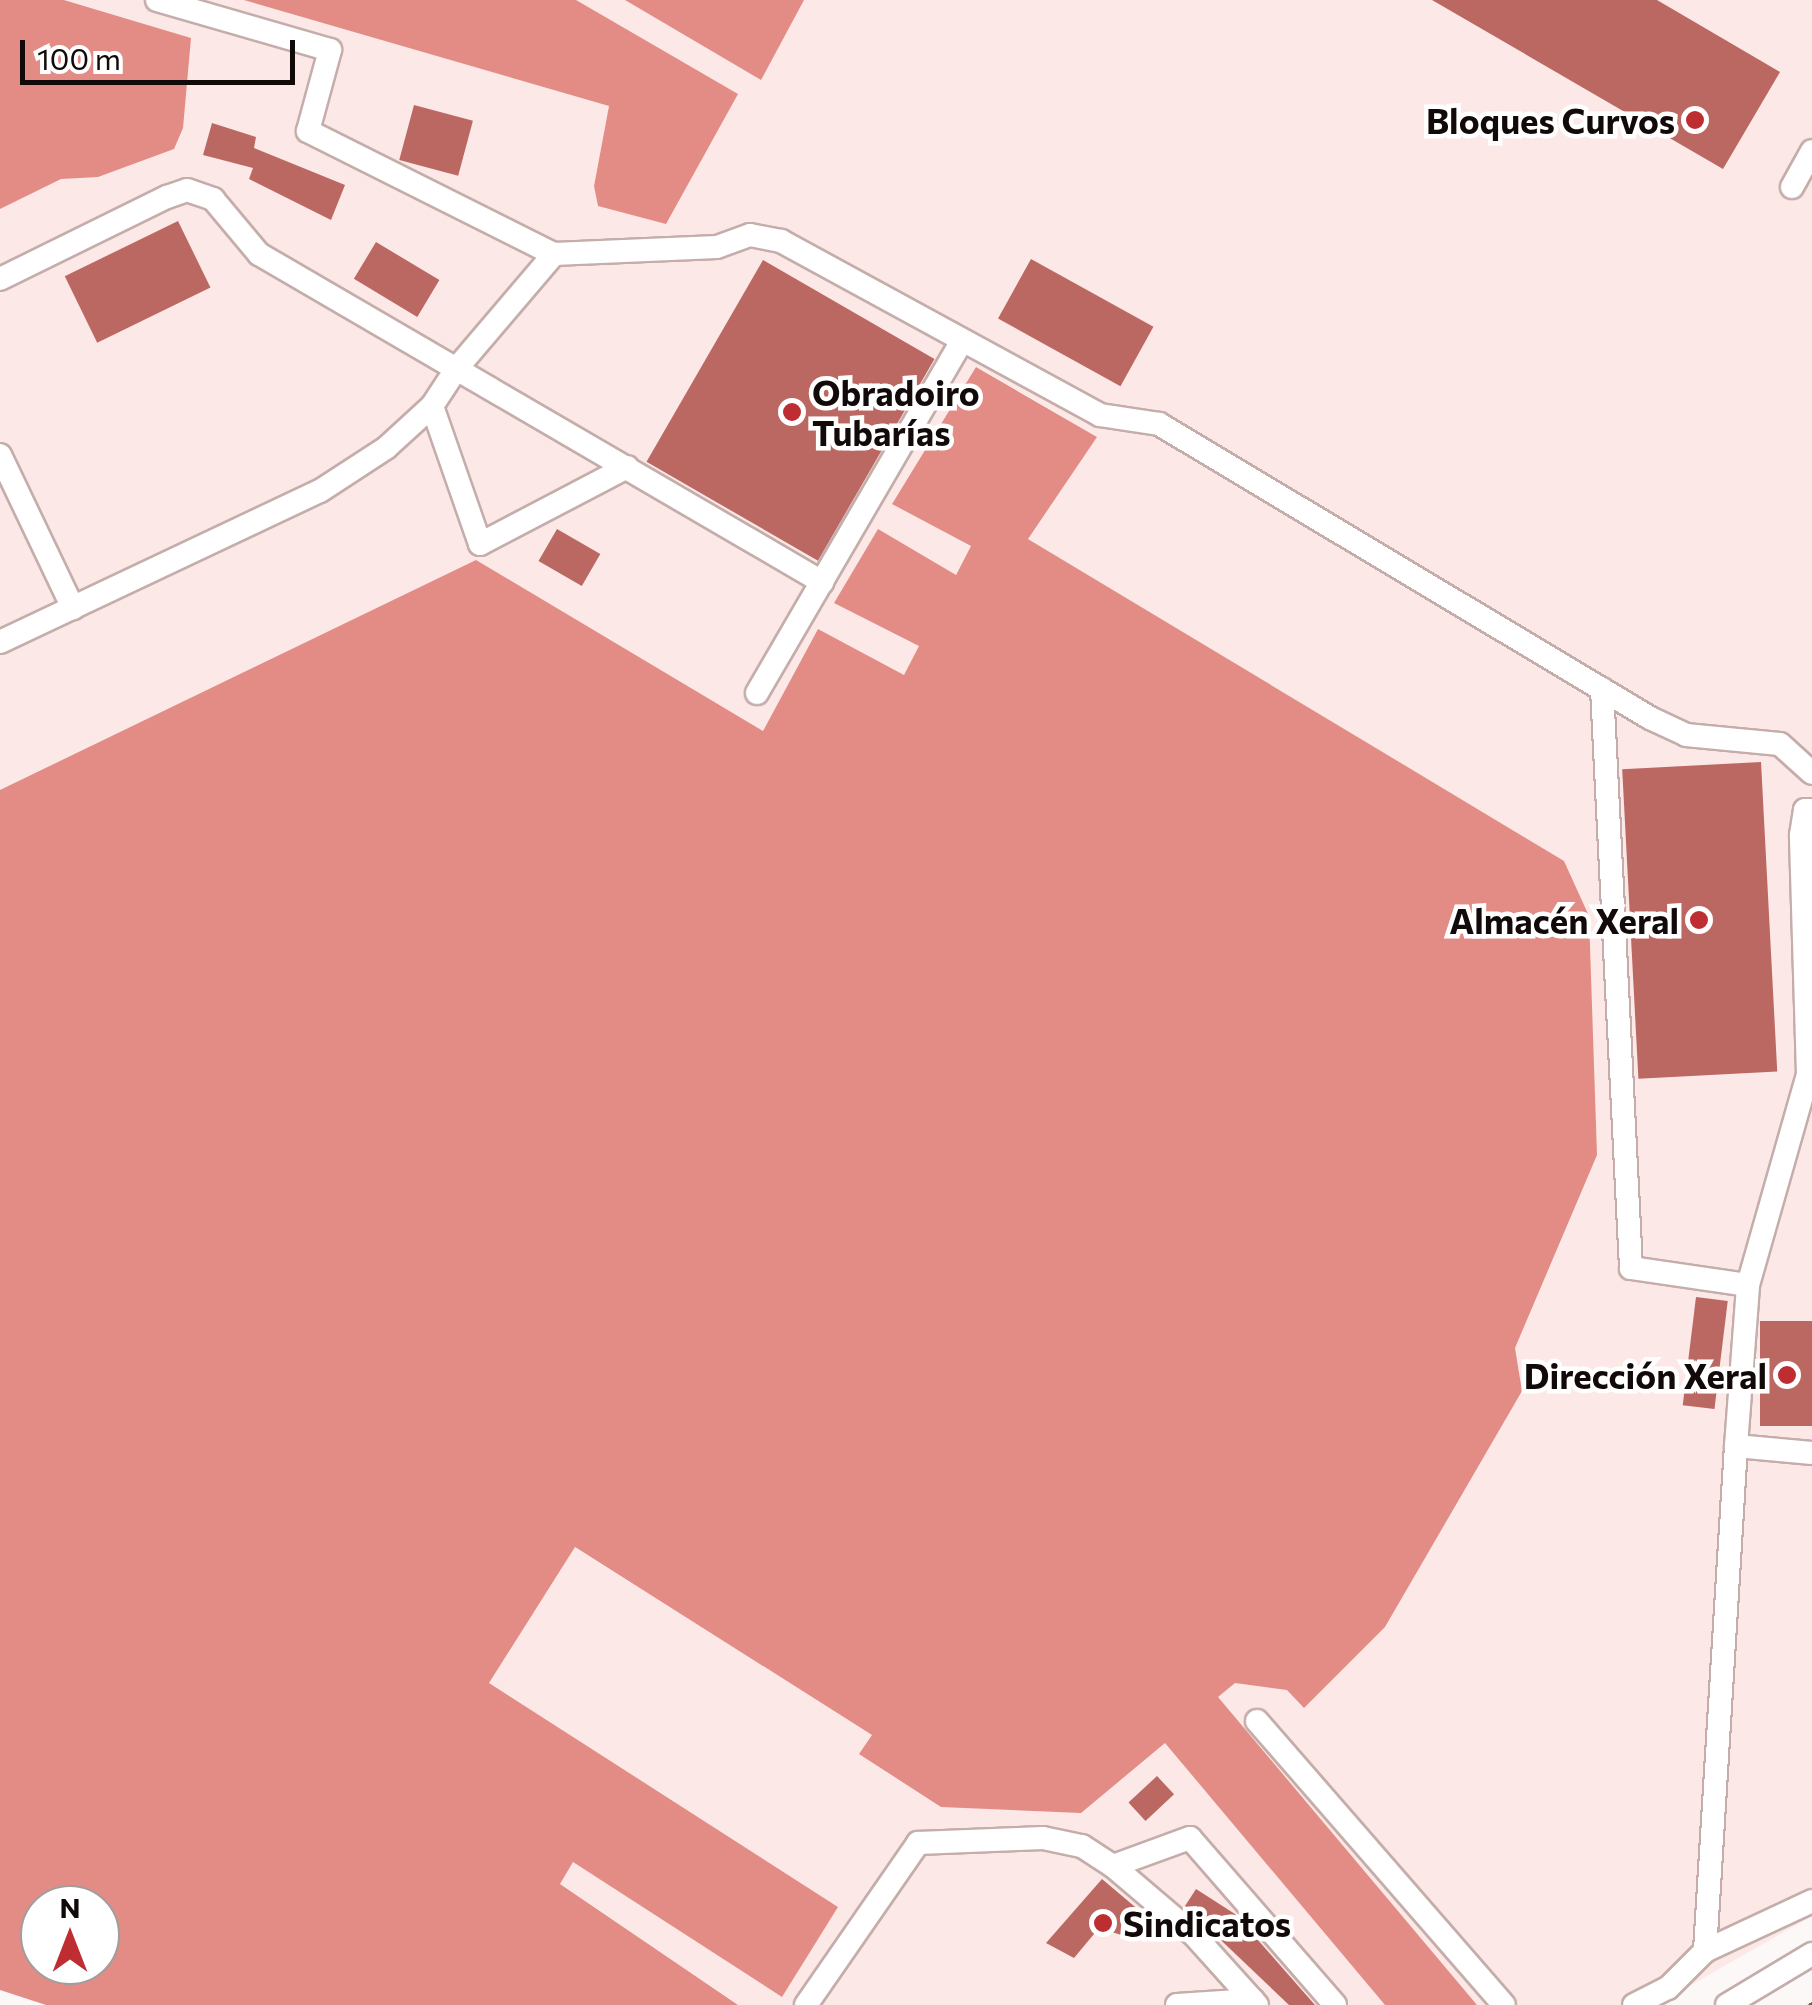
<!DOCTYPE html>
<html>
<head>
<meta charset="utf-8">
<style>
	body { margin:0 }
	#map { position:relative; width:1812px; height:2005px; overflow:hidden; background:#fdf8f8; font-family:Commissioner,sans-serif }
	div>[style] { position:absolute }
	.built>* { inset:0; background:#fce8e6 }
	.water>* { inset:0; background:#e38c86 }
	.building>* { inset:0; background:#bb6863; transform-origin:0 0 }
	.roads { filter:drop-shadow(2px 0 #c4adaa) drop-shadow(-2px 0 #c4adaa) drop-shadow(0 2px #c4adaa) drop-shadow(0 -2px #c4adaa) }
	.minor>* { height:22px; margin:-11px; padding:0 11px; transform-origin:11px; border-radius:11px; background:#fff }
	.rail>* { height:5px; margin:-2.5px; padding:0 2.5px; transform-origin:2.5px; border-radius:2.5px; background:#696262 }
	.dots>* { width:28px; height:28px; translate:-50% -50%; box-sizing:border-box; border:5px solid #fff; border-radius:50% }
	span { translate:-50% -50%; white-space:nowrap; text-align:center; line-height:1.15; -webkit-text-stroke:9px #fff; paint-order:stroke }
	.poi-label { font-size:35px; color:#110a09; font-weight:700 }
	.right { translate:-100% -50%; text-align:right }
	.left { translate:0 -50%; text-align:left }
	.north { position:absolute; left:20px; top:1885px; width:100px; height:100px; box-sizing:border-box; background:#fff; border:2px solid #a09d9d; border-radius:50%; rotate:0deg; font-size:28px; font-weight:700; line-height:40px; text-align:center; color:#110a09 }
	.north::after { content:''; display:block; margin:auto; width:35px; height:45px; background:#bd2d32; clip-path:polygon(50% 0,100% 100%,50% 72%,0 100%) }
	.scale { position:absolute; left:20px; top:40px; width:275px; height:45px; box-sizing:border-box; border:5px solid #110a09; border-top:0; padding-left:12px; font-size:30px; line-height:35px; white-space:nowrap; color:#110a09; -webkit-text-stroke:8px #fff; paint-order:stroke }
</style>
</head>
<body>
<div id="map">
	<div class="built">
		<i style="clip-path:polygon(65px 0,245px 0,609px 106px,594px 185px,598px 205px,665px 223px,576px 0,1812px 0,1812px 1916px,1656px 2005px,738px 2005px,559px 1883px,573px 1862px,782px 1996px,838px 1907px,489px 1683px,574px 1547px,872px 1735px,860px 1754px,1515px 1348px,1589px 916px,1563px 861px,1027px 538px,1096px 436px,977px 367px,892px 503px,971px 546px,955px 576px,878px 530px,835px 602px,920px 646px,904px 675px,818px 629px,763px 731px,476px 561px,0 791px,0 209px,191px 38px)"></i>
	</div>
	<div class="water">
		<i style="clip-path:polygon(0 0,64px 0,191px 38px,183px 128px,174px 149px,98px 177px,61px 179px,0 209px)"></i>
		<i style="clip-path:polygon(244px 0,576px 0,738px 94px,666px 224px,598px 206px,594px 186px,609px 106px)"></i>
		<i style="clip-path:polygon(625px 0,804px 0,761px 80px)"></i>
		<i style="clip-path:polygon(evenodd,976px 367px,1097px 437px,1028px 539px,1564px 861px,1589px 916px,1597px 1155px,1515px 1348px,1522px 1391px,1385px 1627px,1304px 1708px,1287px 1690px,1235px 1683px,1218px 1697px,1477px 2005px,1385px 2005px,1165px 1743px,1081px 1813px,941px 1807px,859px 1754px,872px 1735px,575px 1547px,489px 1683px,838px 1907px,782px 1997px,573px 1862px,560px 1884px,738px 2005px,46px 2005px,0 1990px,0 790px,476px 560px,763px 731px,818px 629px,904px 675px,919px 646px,834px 603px,878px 529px,956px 575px,971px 546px,892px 504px,976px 367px,40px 1905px,100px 1905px,100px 1965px,40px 1965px,40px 1905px)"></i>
	</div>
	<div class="building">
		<i style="clip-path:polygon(1432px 0,1657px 0,1780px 72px,1723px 169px)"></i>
		<i style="left:414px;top:105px;width:61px;height:57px;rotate:15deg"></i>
		<i style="clip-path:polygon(212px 123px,256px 137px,254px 148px,345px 185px,331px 220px,249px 179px,253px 168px,203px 155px)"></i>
		<i style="left:178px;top:221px;width:74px;height:126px;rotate:64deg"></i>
		<i style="left:376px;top:242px;width:74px;height:43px;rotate:31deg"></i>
		<i style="left:1031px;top:259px;width:140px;height:68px;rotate:29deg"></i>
		<i style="left:763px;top:260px;width:198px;height:233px;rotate:30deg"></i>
		<i style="left:557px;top:529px;width:50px;height:37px;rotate:30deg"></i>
		<i style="left:1761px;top:762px;width:310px;height:139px;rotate:87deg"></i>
		<i style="left:1696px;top:1297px;width:32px;height:109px;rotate:7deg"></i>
		<i style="left:1812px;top:1321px;width:105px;height:52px;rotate:90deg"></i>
		<i style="left:1157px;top:1776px;width:25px;height:39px;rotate:47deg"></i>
		<i style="clip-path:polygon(1102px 1879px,1147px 1917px,1131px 1938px,1099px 1928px,1074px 1958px,1046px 1943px)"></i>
		<i style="clip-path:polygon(1196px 1889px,1235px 1914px,1315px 2005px,1289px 2005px,1185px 1906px)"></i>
	</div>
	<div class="roads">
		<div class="minor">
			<i style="left:157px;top:0;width:180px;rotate:16.1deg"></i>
			<i style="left:330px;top:50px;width:84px;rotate:105.2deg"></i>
			<i style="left:308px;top:131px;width:275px;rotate:26.6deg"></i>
			<i style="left:1792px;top:187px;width:41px;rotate:-60.9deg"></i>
			<i style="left:0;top:279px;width:186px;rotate:-26.2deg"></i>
			<i style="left:167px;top:197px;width:21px;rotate:-19deg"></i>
			<i style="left:187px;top:190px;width:28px;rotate:19deg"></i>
			<i style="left:213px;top:199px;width:72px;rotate:50.1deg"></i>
			<i style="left:259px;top:254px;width:652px;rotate:30.22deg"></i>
			<i style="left:432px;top:406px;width:146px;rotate:70.8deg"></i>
			<i style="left:480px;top:544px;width:166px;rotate:-27.6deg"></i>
			<i style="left:0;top:455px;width:170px;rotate:64.5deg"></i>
			<i style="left:0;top:642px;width:354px;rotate:-25.3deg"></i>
			<i style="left:320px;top:491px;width:79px;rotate:-33.1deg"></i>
			<i style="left:386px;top:448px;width:62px;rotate:-42.4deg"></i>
			<i style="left:432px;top:406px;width:45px;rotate:-56.7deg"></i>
			<i style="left:457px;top:368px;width:150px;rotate:-49.6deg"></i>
			<i style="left:554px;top:254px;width:163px;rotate:-2.5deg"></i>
			<i style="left:717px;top:247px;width:35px;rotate:-20deg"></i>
			<i style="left:750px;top:235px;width:32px;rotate:11deg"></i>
			<i style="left:781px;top:241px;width:363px;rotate:28.6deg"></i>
			<i style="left:1100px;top:415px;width:60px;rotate:8.7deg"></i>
			<i style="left:1159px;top:424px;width:572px;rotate:30.91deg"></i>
			<i style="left:1650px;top:718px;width:40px;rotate:25deg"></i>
			<i style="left:1686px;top:735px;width:94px;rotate:5.5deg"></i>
			<i style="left:1780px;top:744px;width:43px;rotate:42.2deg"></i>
			<i style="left:1602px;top:689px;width:580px;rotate:87.13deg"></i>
			<i style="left:1631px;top:1268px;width:118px;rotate:8.3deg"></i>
			<i style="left:757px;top:693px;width:405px;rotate:-59.8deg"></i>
			<i style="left:1736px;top:1446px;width:161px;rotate:-85.7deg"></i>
			<i style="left:1748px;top:1285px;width:218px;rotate:-74.1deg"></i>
			<i style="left:1808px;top:1075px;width:240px;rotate:-91.7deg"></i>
			<i style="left:1801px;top:835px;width:25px;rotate:-81deg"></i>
			<i style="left:1805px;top:810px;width:7px"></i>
			<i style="left:1257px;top:1721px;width:376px;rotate:49deg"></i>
			<i style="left:1113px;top:1866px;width:82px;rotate:-20deg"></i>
			<i style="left:1190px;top:1838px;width:221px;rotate:49deg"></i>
			<i style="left:1705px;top:1951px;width:118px;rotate:-25deg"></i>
			<i style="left:806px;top:2005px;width:197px;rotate:-55.3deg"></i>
			<i style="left:918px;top:1843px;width:125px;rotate:-2.3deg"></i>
			<i style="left:1043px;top:1838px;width:40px;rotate:12deg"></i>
			<i style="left:1082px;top:1846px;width:37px;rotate:33deg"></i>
			<i style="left:1113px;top:1866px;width:106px;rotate:40.4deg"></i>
			<i style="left:1194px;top:1935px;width:94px;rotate:48deg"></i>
			<i style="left:1177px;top:2005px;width:76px;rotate:-3.8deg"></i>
			<i style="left:1634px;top:2005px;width:38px;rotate:-27deg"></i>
			<i style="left:1668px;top:1988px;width:52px;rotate:-45deg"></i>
			<i style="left:1705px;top:1951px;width:506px;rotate:-86.49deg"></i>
			<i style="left:1736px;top:1446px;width:76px;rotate:5.3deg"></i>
			<i style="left:1727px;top:2005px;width:99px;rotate:-31deg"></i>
		</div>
	</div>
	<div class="rail">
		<i style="left:1810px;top:2005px;width:2px;rotate:-27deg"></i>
	</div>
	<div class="dots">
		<i style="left:1695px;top:120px;background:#bd2d32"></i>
		<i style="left:792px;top:412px;background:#bd2d32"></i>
		<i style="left:1699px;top:920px;background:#bd2d32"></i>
		<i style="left:1787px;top:1375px;background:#bd2d32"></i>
		<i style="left:1103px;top:1923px;background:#bd2d32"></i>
	</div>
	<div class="poi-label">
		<span class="right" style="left:1675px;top:120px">Bloques Curvos</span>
		<span class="left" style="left:812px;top:412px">Obradoiro<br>Tubarías</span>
		<span class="right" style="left:1679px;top:920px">Almacén Xeral</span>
		<span class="right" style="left:1767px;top:1375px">Dirección Xeral</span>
		<span class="left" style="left:1123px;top:1923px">Sindicatos</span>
	</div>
	<div class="north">N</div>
	<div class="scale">100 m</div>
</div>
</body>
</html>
